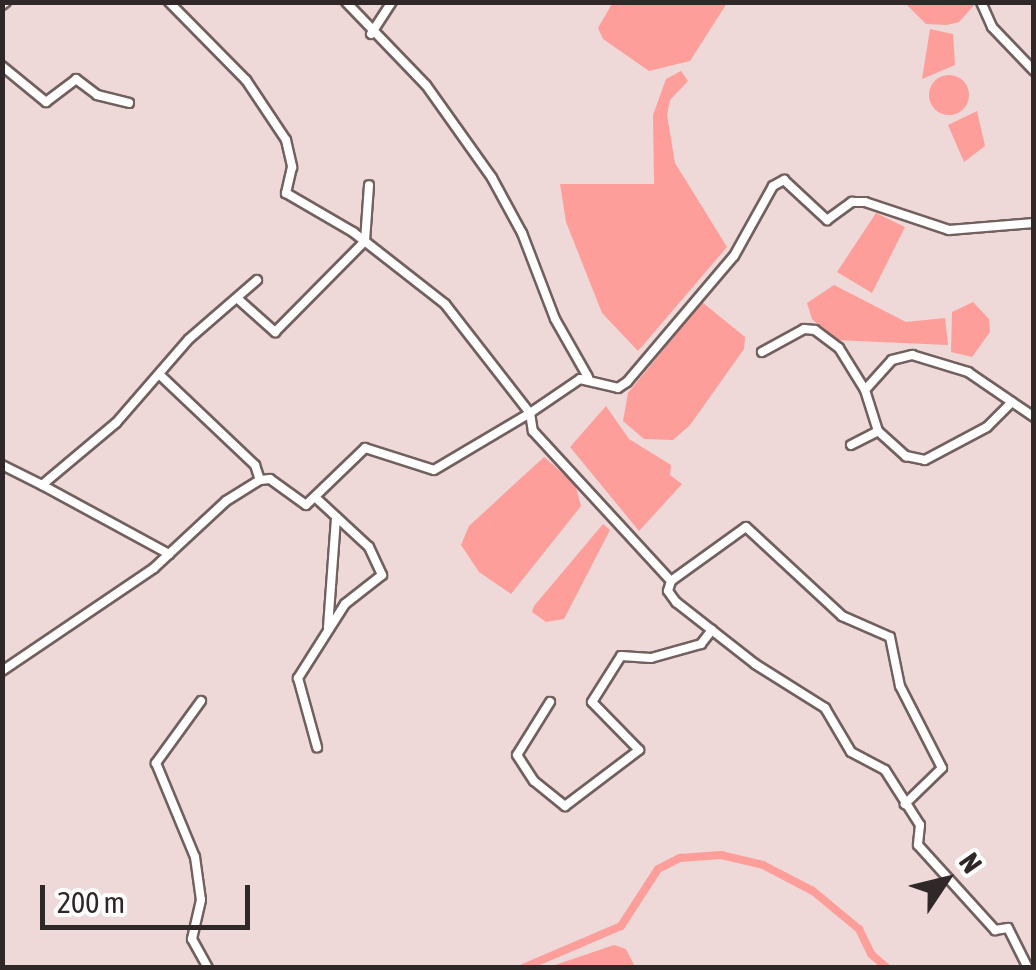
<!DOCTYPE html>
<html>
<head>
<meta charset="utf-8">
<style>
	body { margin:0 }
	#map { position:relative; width:1036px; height:970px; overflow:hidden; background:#eed9d8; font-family:"Asap Condensed",sans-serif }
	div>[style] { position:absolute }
	.water>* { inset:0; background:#fd9e9a }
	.round { border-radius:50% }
	.canal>* { height:8px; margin:-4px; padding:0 4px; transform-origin:4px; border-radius:4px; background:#fd9e9a }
	.roads { filter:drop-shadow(2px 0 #72605f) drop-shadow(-2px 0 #72605f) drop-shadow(0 2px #72605f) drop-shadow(0 -2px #72605f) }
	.minor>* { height:8px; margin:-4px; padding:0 4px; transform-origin:4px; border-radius:4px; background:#fff }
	span { translate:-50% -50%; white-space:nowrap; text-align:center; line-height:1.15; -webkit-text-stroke:8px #fff; paint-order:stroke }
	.frame { position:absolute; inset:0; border:5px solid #302828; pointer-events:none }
	.north { position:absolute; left:896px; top:830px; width:100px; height:100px; -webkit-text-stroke:8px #fff; paint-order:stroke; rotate:55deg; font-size:28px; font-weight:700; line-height:40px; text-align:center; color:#302828 }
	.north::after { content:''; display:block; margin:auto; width:35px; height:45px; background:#302828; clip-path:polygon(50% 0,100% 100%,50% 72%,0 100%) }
	.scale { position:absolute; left:40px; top:885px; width:210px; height:45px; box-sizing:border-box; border:5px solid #302828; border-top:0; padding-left:12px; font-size:30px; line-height:35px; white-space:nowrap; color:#302828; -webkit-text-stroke:8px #fff; paint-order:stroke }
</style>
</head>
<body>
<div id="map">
	<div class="water">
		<i style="clip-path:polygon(613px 2px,727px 2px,727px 3px,690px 61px,649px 71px,603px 39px,598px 28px)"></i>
		<i style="clip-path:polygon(905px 3px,976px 3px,959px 22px,947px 25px,926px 24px)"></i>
		<i style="clip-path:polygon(930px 29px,953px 34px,955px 65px,922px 79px)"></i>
		<i style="clip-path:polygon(681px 71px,688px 81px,670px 100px,667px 115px,675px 163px,727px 247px,638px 351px,602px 313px,566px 222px,560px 184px,654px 184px,653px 115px,666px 79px)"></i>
		<i class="round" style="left:929px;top:75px;width:40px;height:40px"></i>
		<i style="clip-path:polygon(977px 111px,985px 146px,964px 162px,948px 125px)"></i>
		<i style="clip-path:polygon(876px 213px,905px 227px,872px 293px,837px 272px)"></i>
		<i style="clip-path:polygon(834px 285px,906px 322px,945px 318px,948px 345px,834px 340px,812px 319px,807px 303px)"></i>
		<i style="clip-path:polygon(702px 302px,745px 337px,744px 349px,690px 425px,673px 440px,644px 439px,623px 421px,628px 393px)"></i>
		<i style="clip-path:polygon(973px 302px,989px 319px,990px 332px,972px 357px,951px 352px,952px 312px)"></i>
		<i style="clip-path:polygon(606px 406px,629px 439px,671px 465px,670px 475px,682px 484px,639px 531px,570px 447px)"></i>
		<i style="clip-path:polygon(544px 457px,575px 484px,581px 506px,511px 594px,479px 572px,461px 545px,469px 526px)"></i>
		<i style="clip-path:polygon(603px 524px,610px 530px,564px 619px,546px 622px,532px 612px,534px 606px)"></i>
		<i style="clip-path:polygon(614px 945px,626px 949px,635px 967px,549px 967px)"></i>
	</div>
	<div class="canal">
		<i style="left:523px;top:968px;width:107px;rotate:-23.2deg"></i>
		<i style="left:621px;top:926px;width:68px;rotate:-57deg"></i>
		<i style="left:658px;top:869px;width:25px;rotate:-27deg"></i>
		<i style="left:680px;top:858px;width:41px;rotate:-4.2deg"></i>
		<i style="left:721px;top:855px;width:43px;rotate:13.4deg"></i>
		<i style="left:763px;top:865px;width:56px;rotate:27.5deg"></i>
		<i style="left:813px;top:891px;width:60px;rotate:39.6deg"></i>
		<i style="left:859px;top:929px;width:28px;rotate:64deg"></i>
		<i style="left:871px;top:954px;width:21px;rotate:41deg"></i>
	</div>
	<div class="roads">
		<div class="minor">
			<i style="left:169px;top:2px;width:110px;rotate:45.4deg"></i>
			<i style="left:246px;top:80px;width:72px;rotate:56.3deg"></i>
			<i style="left:286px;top:140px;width:28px;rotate:77deg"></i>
			<i style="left:292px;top:167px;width:27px;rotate:103deg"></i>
			<i style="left:286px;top:193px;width:78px;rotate:30.2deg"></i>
			<i style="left:353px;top:232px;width:117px;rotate:38deg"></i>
			<i style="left:445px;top:304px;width:138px;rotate:52.1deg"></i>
			<i style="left:530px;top:413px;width:60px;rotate:-34.2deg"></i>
			<i style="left:580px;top:379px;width:39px;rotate:13deg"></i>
			<i style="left:618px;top:388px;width:11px;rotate:-34deg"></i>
			<i style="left:627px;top:382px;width:165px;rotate:-49.7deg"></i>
			<i style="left:734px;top:256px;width:80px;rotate:-60.9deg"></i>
			<i style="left:773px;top:186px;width:13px;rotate:-29deg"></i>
			<i style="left:784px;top:180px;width:59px;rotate:42.9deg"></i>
			<i style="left:827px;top:220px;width:31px;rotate:-36deg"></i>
			<i style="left:852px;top:202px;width:13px"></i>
			<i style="left:865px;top:202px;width:89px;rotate:18.4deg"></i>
			<i style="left:949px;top:230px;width:85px;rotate:-4.7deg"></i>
			<i style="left:346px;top:2px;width:115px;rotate:46.1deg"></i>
			<i style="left:426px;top:85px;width:114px;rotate:54.6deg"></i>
			<i style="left:492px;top:178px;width:63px;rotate:61.4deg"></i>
			<i style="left:522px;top:233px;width:92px;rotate:69deg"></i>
			<i style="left:555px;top:319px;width:67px;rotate:60.4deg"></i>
			<i style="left:981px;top:2px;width:27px;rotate:66deg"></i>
			<i style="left:992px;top:27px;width:61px;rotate:46.3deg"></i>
			<i style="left:2px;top:5px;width:5px;rotate:-37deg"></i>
			<i style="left:371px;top:34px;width:38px;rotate:-57deg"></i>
			<i style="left:2px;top:66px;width:57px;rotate:39.3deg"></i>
			<i style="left:46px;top:102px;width:38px;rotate:-37deg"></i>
			<i style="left:76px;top:79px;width:26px;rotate:37deg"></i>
			<i style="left:97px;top:95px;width:33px;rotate:14deg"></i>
			<i style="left:238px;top:299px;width:50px;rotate:41.7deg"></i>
			<i style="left:275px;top:332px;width:128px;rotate:-45.3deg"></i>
			<i style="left:365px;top:241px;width:56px;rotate:-85.9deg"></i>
			<i style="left:762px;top:352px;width:48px;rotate:-28.7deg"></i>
			<i style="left:804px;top:329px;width:11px;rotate:5deg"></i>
			<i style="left:815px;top:330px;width:30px;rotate:37deg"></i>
			<i style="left:839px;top:348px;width:49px;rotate:58.2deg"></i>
			<i style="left:865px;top:390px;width:43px;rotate:72.4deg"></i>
			<i style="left:160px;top:375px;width:131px;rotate:43.5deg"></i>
			<i style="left:255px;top:465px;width:16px;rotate:72deg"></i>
			<i style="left:865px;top:390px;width:40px;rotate:-48deg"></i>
			<i style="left:892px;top:360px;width:21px;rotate:-14deg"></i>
			<i style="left:912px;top:355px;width:59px;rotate:16.9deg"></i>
			<i style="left:968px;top:372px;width:53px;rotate:34.3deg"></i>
			<i style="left:851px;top:445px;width:30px;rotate:-27deg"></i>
			<i style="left:878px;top:431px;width:38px;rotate:42deg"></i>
			<i style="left:906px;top:456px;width:19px;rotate:12deg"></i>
			<i style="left:925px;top:460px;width:70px;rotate:-28deg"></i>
			<i style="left:987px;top:427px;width:35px;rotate:-45deg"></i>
			<i style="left:1012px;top:402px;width:27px;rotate:34deg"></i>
			<i style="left:2px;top:465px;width:45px;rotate:26.6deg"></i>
			<i style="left:42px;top:485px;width:97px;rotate:-40deg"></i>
			<i style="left:116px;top:423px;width:111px;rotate:-49deg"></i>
			<i style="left:189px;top:339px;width:90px;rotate:-40.9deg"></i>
			<i style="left:42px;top:485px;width:145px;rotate:28.5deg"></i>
			<i style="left:316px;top:498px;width:72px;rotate:42.8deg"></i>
			<i style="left:369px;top:547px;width:31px;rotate:65deg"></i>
			<i style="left:382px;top:575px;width:47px;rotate:141.9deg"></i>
			<i style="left:345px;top:604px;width:88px;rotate:122.4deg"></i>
			<i style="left:298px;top:678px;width:72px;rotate:74.6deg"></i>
			<i style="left:671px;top:581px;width:10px;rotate:107deg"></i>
			<i style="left:668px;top:591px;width:14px;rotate:54deg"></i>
			<i style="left:676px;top:602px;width:100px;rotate:38.1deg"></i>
			<i style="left:755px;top:664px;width:83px;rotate:32.2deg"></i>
			<i style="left:825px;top:708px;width:51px;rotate:59.4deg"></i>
			<i style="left:851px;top:752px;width:38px;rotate:28deg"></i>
			<i style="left:885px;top:770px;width:65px;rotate:57.5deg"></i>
			<i style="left:920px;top:825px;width:20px;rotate:96deg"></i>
			<i style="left:918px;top:845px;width:115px;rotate:47.8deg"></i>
			<i style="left:995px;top:930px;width:13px;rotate:-9deg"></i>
			<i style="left:1008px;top:928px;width:45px;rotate:63.4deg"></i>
			<i style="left:328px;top:627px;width:110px;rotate:-85.8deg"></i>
			<i style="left:2px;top:671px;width:184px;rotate:-34.1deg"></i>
			<i style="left:154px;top:568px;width:98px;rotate:-42.9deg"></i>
			<i style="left:226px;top:501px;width:40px;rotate:-32deg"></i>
			<i style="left:260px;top:480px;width:10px;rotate:-6deg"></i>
			<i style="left:270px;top:479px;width:44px;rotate:35.8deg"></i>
			<i style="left:306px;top:505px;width:82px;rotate:-44deg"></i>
			<i style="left:365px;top:448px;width:72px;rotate:17.7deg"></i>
			<i style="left:434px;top:470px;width:112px;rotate:-30.7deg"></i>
			<i style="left:530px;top:413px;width:18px;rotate:81deg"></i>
			<i style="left:533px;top:431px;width:204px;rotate:47.4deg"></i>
			<i style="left:671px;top:581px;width:92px;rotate:-35.8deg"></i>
			<i style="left:746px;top:527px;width:131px;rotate:42.8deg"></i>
			<i style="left:842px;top:616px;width:52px;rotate:23.6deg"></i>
			<i style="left:890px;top:637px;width:50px;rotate:78.5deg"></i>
			<i style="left:900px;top:686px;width:92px;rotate:62.9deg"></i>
			<i style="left:942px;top:768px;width:52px;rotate:135.8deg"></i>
			<i style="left:201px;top:701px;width:77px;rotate:126deg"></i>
			<i style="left:156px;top:763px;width:102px;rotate:67.5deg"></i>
			<i style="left:195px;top:857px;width:43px;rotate:82.1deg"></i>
			<i style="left:201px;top:900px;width:40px;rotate:103deg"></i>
			<i style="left:192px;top:939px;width:33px;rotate:61deg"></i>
			<i style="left:550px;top:702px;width:62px;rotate:121.9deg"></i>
			<i style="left:517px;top:755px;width:31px;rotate:57deg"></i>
			<i style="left:534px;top:781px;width:40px;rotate:39deg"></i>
			<i style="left:565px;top:806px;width:93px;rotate:-37.1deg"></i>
			<i style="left:639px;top:750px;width:67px;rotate:-134.4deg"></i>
			<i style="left:592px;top:702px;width:54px;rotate:-57.8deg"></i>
			<i style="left:621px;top:656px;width:30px;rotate:4deg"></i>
			<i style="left:651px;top:658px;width:52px;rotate:-15.6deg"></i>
			<i style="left:701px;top:644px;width:18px;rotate:-52deg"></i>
		</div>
	</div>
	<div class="frame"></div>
	<div class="north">N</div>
	<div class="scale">200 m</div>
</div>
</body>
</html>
